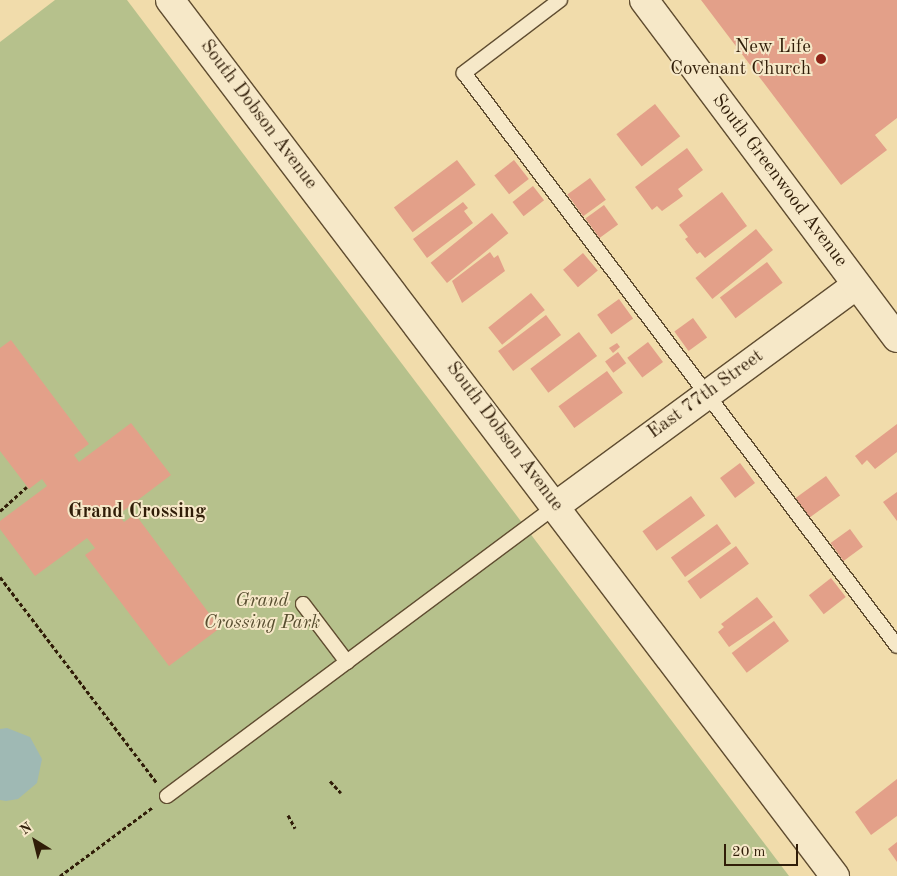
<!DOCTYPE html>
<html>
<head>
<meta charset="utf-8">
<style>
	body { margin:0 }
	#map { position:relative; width:897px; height:876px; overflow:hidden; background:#f1dcab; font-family:"Old Standard TT",serif }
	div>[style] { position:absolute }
	.green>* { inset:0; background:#b6c18c }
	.water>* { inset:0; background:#9fb9b4 }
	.building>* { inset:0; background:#e3a089; transform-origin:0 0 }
	.path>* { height:3px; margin-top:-1.5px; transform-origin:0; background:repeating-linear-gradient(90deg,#301d08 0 4px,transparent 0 6.5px) }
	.roads { filter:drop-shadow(1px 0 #604d31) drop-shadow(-1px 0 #604d31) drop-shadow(0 1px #604d31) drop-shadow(0 -1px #604d31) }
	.service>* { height:14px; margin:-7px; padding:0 7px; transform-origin:7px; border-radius:7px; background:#f6e8c8 }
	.minor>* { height:28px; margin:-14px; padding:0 14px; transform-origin:14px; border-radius:14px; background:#f6e8c8 }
	.tertiary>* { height:28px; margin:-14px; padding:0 14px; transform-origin:14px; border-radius:14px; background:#f6e8c8 }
	.dots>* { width:14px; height:14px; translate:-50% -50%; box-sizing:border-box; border:2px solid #f6e8c8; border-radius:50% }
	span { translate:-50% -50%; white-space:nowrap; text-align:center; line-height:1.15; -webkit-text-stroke:4px #f6e8c8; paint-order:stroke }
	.poi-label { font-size:19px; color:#301d08 }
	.right { translate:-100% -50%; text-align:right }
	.street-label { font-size:19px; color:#301d08 }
	.park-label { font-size:19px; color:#584e30; font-style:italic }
	.neighbourhood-label { font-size:20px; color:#301d08; font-weight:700 }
	.north { position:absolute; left:10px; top:816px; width:50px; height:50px; -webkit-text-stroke:4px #f6e8c8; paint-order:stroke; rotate:324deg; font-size:14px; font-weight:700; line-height:20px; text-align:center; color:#301d08 }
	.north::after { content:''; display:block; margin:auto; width:18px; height:22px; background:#301d08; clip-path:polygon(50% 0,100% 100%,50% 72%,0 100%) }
	.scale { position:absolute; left:724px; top:844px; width:74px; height:22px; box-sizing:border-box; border:2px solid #301d08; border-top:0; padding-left:6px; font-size:15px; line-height:18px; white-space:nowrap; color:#301d08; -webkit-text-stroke:4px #f6e8c8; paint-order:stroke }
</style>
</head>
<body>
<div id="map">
	<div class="green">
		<i style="clip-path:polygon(55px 0,127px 0,789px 876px,0 876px,0 42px)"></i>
	</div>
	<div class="water">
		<i style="clip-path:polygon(7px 728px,30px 737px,42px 759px,37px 783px,18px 799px,6px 801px,0 800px,0 729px)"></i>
	</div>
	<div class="building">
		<i style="clip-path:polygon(701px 0,897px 0,897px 118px,875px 135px,887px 150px,841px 185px)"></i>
		<i style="left:655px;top:104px;width:41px;height:49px;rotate:52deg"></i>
		<i style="clip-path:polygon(687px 148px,703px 170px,678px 189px,683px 196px,662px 211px,657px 206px,652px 210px,635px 187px)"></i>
		<i style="left:457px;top:160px;width:31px;height:79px;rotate:53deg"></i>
		<i style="left:514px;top:160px;width:24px;height:25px;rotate:52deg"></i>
		<i style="left:590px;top:178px;width:27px;height:28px;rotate:54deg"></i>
		<i style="left:533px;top:186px;width:18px;height:26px;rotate:52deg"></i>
		<i style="clip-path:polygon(722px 192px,747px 226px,705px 258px,700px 252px,697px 254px,685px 239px,688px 237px,679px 225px)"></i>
		<i style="clip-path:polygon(463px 202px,468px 208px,464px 211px,473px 223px,427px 258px,413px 239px)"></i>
		<i style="left:604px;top:205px;width:24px;height:23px;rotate:54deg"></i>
		<i style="left:492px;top:213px;width:26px;height:79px;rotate:51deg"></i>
		<i style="left:756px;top:229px;width:27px;height:78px;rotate:51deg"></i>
		<i style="clip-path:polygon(490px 252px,494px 258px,498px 255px,505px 271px,462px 303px,452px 281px)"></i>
		<i style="left:583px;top:253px;width:23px;height:26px;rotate:50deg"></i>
		<i style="left:767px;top:262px;width:26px;height:59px;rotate:53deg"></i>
		<i style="left:531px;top:293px;width:22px;height:55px;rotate:51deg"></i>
		<i style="left:619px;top:299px;width:24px;height:27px;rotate:54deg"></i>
		<i style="left:546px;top:315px;width:25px;height:60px;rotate:53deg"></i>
		<i style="left:693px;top:318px;width:24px;height:23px;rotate:54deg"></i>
		<i style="left:579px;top:332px;width:30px;height:61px;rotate:53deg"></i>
		<i style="clip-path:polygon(11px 340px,89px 444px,74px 455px,79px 462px,131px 423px,171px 475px,118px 515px,124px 522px,135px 514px,220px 628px,169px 666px,85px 555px,95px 548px,87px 538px,35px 576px,0 529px,0 521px,47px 486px,42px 479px,29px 489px,0 451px,0 348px)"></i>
		<i style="left:648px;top:342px;width:25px;height:26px;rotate:53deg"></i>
		<i style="clip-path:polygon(617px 343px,620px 347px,613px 353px,609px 348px)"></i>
		<i style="left:618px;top:352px;width:14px;height:16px;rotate:54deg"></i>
		<i style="left:607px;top:371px;width:27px;height:60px;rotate:54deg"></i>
		<i style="clip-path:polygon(897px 424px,897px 452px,875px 469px,867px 460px,862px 465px,855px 456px)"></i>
		<i style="left:740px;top:463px;width:25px;height:25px;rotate:53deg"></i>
		<i style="left:826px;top:476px;width:24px;height:38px;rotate:54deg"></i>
		<i style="clip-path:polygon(897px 492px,897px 521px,883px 502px)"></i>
		<i style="left:691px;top:496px;width:24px;height:60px;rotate:54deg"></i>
		<i style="left:717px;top:524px;width:24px;height:57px;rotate:54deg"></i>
		<i style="left:850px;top:529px;width:22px;height:24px;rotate:54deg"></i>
		<i style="left:736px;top:546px;width:22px;height:60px;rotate:54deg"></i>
		<i style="left:831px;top:578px;width:24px;height:28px;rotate:52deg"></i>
		<i style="clip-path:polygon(757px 597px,773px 617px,729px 647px,718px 632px,724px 627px,721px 624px)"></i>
		<i style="left:774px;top:621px;width:25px;height:53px;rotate:53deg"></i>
		<i style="clip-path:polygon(897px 779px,897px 816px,871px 835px,855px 812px)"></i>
		<i style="clip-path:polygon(897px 842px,897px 862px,888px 849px)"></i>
	</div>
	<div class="path">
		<i style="left:0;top:511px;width:36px;rotate:-42deg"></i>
		<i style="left:0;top:577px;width:258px;rotate:52.7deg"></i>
		<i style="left:330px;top:781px;width:16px;rotate:47deg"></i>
		<i style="left:288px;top:815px;width:15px;rotate:62deg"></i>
		<i style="left:60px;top:876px;width:116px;rotate:-36.6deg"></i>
	</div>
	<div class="roads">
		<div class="service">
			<i style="left:560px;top:0;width:121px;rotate:142.8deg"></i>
			<i style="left:464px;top:73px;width:718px;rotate:52.92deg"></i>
			<i style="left:303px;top:604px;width:73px;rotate:52.8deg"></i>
			<i style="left:167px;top:796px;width:487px;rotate:-36.7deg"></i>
		</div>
		<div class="minor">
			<i style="left:170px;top:0;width:1100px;rotate:52.8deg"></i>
			<i style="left:557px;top:505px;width:371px;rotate:-36.3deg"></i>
		</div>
		<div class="tertiary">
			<i style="left:644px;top:0;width:422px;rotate:53.2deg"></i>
		</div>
	</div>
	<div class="dots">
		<i style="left:821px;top:59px;background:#8f2418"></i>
	</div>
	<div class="poi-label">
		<span class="right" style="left:811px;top:59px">New Life<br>Covenant Church</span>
	</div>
	<div class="street-label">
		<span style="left:258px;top:115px;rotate:53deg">South Dobson Avenue</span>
		<span style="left:779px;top:181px;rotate:53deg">South Greenwood Avenue</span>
		<span style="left:706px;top:395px;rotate:-36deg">East 77th Street</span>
		<span style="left:504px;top:437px;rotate:53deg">South Dobson Avenue</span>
	</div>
	<div class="park-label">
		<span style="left:262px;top:613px">Grand<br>Crossing Park</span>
	</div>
	<div class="neighbourhood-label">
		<span style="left:137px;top:512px">Grand Crossing</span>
	</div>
	<div class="north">N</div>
	<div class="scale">20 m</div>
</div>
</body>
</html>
